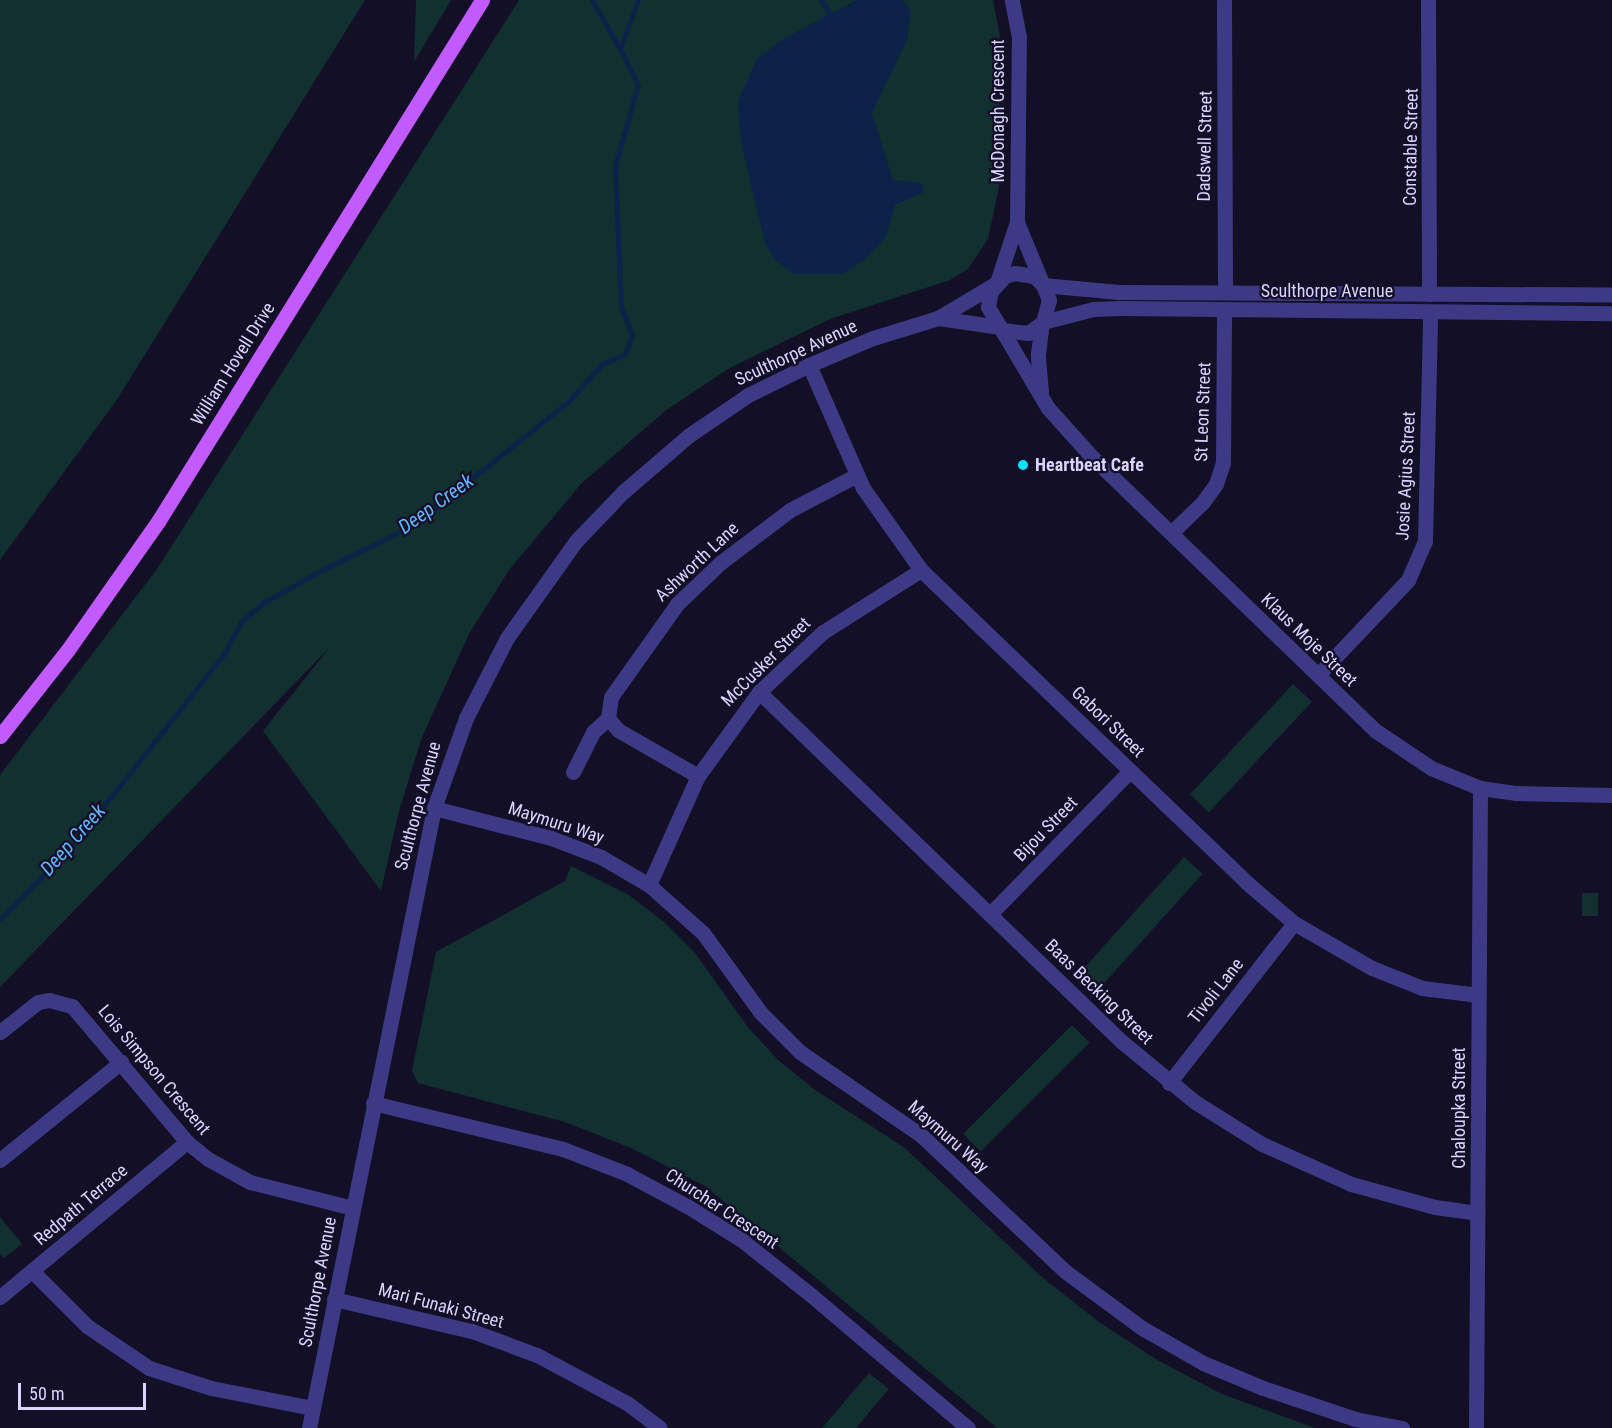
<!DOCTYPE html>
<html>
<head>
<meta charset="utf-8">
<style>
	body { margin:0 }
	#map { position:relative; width:1612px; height:1428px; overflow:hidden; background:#130f26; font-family:"Roboto Condensed",sans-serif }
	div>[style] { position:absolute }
	.green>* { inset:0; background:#12302f; transform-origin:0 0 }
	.water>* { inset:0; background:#0c2248 }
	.stream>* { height:5px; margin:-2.5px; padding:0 2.5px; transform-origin:2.5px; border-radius:2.5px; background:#0c2248 }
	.minor>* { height:15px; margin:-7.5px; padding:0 7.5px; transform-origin:7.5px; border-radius:7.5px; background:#3d3a85 }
	.major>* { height:15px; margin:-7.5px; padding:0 7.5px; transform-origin:7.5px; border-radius:7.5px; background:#c25bff }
	.dots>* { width:16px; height:16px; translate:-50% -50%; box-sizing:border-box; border:3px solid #130f26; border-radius:50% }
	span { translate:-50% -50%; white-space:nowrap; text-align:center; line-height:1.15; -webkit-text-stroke:4.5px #130f26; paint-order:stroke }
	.street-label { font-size:18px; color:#d9d4ff }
	.poi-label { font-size:18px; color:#d9d4ff; font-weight:700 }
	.left { translate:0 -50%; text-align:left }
	.water-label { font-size:20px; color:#62b6ff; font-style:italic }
	.scale { position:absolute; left:18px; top:1383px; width:128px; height:27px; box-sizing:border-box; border:3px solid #d9d4ff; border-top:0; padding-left:8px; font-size:18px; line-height:21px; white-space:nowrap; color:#d9d4ff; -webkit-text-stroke:4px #130f26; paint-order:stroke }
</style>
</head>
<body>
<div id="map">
	<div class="green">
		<i style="clip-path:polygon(0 0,365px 0,118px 398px,0 560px)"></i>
		<i style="clip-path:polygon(416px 0,451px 0,414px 62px)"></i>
		<i style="clip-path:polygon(519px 0,993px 0,1000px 36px,999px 187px,988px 239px,968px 269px,950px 280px,830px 319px,728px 369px,665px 411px,581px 484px,509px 570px,469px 634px,422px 737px,399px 811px,381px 891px,263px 731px,330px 647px,0 987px,0 775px,157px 569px)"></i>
		<i style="left:1293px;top:684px;width:26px;height:151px;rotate:43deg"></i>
		<i style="left:1184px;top:857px;width:25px;height:153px;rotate:42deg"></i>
		<i style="clip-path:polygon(571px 866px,629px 895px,664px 922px,695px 953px,747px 1026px,778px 1060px,814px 1089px,905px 1148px,1042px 1277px,1099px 1322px,1159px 1361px,1222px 1394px,1315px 1428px,997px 1428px,705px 1186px,631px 1148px,565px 1122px,418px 1083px,412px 1071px,436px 952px,565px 881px)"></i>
		<i style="left:1582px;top:893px;width:16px;height:23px"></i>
		<i style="left:1072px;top:1025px;width:25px;height:154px;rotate:45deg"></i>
		<i style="clip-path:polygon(0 1217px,22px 1244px,4px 1258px,0 1254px)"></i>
		<i style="clip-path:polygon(869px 1373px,889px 1389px,856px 1428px,822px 1428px)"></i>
	</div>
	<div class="water">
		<i style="clip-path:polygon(857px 0,902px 0,911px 10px,907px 40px,872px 113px,893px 180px,922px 183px,924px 192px,895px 205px,886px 237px,864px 260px,842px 274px,793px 274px,773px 258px,765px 243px,741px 143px,738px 101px,757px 59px,783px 39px)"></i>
	</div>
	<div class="stream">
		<i style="left:592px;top:0;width:56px;rotate:60.3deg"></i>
		<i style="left:821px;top:0;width:12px;rotate:55deg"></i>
		<i style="left:828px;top:10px;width:12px;rotate:85deg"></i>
		<i style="left:0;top:919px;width:104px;rotate:-45.4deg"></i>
		<i style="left:73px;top:845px;width:243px;rotate:-51.7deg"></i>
		<i style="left:224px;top:654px;width:36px;rotate:-62deg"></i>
		<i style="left:241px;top:622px;width:29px;rotate:-41deg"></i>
		<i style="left:263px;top:603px;width:65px;rotate:-29.3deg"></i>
		<i style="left:320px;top:571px;width:102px;rotate:-26.1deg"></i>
		<i style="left:412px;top:526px;width:199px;rotate:-38.5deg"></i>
		<i style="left:568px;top:402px;width:51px;rotate:-48.2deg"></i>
		<i style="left:602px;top:364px;width:25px;rotate:-23deg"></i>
		<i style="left:625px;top:354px;width:20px;rotate:-70deg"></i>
		<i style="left:632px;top:335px;width:31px;rotate:-111deg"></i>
		<i style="left:621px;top:306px;width:140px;rotate:-92.5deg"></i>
		<i style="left:615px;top:166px;width:84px;rotate:-74.1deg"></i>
		<i style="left:638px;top:85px;width:40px;rotate:-116.6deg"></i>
		<i style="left:620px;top:49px;width:52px;rotate:-69.8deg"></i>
	</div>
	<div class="minor">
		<i style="left:1224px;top:0;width:292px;rotate:89.8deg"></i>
		<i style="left:1428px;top:0;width:294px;rotate:89.8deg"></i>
		<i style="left:1017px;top:222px;width:66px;rotate:67.7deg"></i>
		<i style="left:997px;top:282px;width:63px;rotate:-71.6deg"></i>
		<i style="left:1017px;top:222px;width:185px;rotate:-89.4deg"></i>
		<i style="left:1019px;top:37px;width:38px;rotate:-101deg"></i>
		<i style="left:1043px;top:285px;width:76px;rotate:5.3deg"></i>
		<i style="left:1119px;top:292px;width:493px;rotate:0.3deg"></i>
		<i style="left:938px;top:318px;width:63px;rotate:8.3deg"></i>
		<i style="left:1043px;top:322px;width:52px;rotate:-14.6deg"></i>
		<i style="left:1093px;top:309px;width:27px;rotate:-2deg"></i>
		<i style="left:1120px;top:308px;width:492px;rotate:0.6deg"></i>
		<i style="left:1003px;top:330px;width:25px;rotate:7deg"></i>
		<i style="left:1028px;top:333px;width:19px;rotate:-36deg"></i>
		<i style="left:1043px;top:322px;width:23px;rotate:-75deg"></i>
		<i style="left:1049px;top:300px;width:16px;rotate:-112deg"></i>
		<i style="left:1043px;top:285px;width:13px;rotate:-135deg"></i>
		<i style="left:1034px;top:276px;width:19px;rotate:-171deg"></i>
		<i style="left:1015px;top:273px;width:10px;rotate:163deg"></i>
		<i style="left:1005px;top:276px;width:21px;rotate:133deg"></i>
		<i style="left:991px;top:291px;width:16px;rotate:101deg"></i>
		<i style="left:988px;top:307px;width:117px;rotate:59.3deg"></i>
		<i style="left:1048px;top:408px;width:66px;rotate:48.1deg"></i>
		<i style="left:1092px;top:457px;width:395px;rotate:44deg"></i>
		<i style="left:1376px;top:731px;width:66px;rotate:33.9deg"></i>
		<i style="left:1431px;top:768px;width:53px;rotate:22.2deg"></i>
		<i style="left:1480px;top:788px;width:37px;rotate:8deg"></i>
		<i style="left:1517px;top:793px;width:95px;rotate:1.2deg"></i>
		<i style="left:809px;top:365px;width:134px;rotate:66.3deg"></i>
		<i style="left:863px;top:488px;width:100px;rotate:54.7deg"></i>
		<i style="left:921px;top:570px;width:451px;rotate:43.8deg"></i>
		<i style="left:1246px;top:882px;width:63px;rotate:40.5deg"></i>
		<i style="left:1294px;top:923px;width:90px;rotate:30deg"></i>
		<i style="left:1372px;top:968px;width:54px;rotate:21.8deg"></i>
		<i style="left:1422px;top:988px;width:57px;rotate:7deg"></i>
		<i style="left:1041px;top:392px;width:38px;rotate:-95deg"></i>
		<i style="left:1038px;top:354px;width:31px;rotate:-83deg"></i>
		<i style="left:1171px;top:533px;width:45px;rotate:-44.1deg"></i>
		<i style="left:1203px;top:502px;width:22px;rotate:-54deg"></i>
		<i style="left:1216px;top:484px;width:22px;rotate:-72deg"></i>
		<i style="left:1223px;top:463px;width:153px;rotate:-89.6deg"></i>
		<i style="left:1318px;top:675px;width:131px;rotate:-46.5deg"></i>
		<i style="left:1408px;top:580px;width:43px;rotate:-66.4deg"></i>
		<i style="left:1425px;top:541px;width:229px;rotate:-88.7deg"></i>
		<i style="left:759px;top:692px;width:503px;rotate:43.95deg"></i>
		<i style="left:1121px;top:1041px;width:96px;rotate:39.5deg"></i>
		<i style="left:1195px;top:1102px;width:79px;rotate:32.1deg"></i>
		<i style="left:1262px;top:1144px;width:98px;rotate:24.2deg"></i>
		<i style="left:1351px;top:1184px;width:87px;rotate:15.3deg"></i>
		<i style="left:1435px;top:1207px;width:43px;rotate:7.9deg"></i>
		<i style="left:573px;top:772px;width:45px;rotate:-63.4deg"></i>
		<i style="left:593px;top:732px;width:21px;rotate:-43deg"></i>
		<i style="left:698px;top:776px;width:92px;rotate:-150.1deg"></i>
		<i style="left:618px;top:730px;width:16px;rotate:-130deg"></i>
		<i style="left:608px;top:718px;width:21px;rotate:-82deg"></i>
		<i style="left:611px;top:697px;width:114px;rotate:-54.6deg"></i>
		<i style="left:677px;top:604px;width:59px;rotate:-43.6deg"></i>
		<i style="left:720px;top:563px;width:88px;rotate:-37.1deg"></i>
		<i style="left:790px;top:510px;width:76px;rotate:-27.6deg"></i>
		<i style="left:434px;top:808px;width:121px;rotate:14.4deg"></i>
		<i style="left:551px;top:838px;width:53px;rotate:20.8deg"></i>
		<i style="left:601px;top:857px;width:56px;rotate:30.3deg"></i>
		<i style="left:649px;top:885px;width:72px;rotate:41.6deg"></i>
		<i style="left:703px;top:933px;width:99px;rotate:54.1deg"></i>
		<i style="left:761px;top:1013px;width:55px;rotate:45deg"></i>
		<i style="left:800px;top:1052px;width:148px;rotate:34.5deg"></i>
		<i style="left:922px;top:1136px;width:198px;rotate:43.4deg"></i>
		<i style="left:1066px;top:1272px;width:94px;rotate:36.4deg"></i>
		<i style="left:1142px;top:1328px;width:70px;rotate:29.8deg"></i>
		<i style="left:1203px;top:1363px;width:65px;rotate:22.6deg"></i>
		<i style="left:1263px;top:1388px;width:97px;rotate:18.6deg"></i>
		<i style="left:1355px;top:1419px;width:48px;rotate:10.8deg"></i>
		<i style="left:649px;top:885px;width:120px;rotate:-65.8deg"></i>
		<i style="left:698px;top:776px;width:104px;rotate:-54deg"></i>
		<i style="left:759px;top:692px;width:88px;rotate:-43.2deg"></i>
		<i style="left:823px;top:632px;width:116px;rotate:-32.3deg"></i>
		<i style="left:990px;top:914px;width:200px;rotate:-45.6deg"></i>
		<i style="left:0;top:1032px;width:48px;rotate:-38.3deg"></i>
		<i style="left:38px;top:1002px;width:11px;rotate:-10deg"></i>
		<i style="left:49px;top:1000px;width:24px;rotate:15deg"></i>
		<i style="left:72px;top:1006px;width:178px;rotate:49.8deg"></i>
		<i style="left:187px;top:1142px;width:27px;rotate:39deg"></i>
		<i style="left:208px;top:1159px;width:48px;rotate:28.7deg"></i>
		<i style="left:250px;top:1182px;width:106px;rotate:14.2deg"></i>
		<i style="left:1169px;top:1083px;width:203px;rotate:-52deg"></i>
		<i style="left:373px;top:1103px;width:195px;rotate:13.6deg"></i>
		<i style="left:563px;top:1149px;width:69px;rotate:21.3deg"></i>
		<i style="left:627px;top:1174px;width:68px;rotate:28.1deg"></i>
		<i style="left:687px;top:1206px;width:66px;rotate:32deg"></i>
		<i style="left:743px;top:1241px;width:87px;rotate:38.5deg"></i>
		<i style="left:811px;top:1295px;width:206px;rotate:40.3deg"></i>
		<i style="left:0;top:1160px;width:156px;rotate:-39deg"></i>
		<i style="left:32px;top:1271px;width:78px;rotate:45deg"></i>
		<i style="left:87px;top:1326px;width:75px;rotate:34.1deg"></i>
		<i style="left:149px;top:1368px;width:65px;rotate:17.9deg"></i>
		<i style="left:211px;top:1388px;width:104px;rotate:11.1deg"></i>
		<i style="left:0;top:1297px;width:243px;rotate:-39.7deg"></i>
		<i style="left:334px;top:1299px;width:142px;rotate:13.1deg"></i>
		<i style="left:472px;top:1331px;width:69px;rotate:20.3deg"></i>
		<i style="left:537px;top:1355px;width:102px;rotate:28.1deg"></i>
		<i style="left:627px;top:1403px;width:41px;rotate:37.1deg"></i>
		<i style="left:309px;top:1428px;width:632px;rotate:-78.6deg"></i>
		<i style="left:434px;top:808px;width:96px;rotate:-70.4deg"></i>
		<i style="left:466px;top:718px;width:90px;rotate:-62.9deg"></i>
		<i style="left:507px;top:638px;width:119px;rotate:-54.6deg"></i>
		<i style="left:576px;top:541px;width:68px;rotate:-46.2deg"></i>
		<i style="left:623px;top:492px;width:86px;rotate:-40.7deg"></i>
		<i style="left:688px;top:436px;width:73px;rotate:-34.3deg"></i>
		<i style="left:748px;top:395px;width:68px;rotate:-26.2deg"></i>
		<i style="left:809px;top:365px;width:69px;rotate:-22.9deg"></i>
		<i style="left:873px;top:338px;width:68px;rotate:-17.1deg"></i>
		<i style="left:938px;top:318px;width:66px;rotate:-30.8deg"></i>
		<i style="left:1476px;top:1428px;width:640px;rotate:-89.64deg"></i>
	</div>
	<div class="major">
		<i style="left:0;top:736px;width:108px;rotate:-51.8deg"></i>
		<i style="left:67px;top:651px;width:160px;rotate:-54.9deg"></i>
		<i style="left:159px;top:520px;width:612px;rotate:-58.15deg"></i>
	</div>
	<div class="dots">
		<i style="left:1023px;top:465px;background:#00e5ff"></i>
	</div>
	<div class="street-label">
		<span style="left:998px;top:111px;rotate:-90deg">McDonagh Crescent</span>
		<span style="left:1205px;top:146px;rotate:-89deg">Dadswell Street</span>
		<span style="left:1411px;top:147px;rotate:-89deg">Constable Street</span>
		<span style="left:1327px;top:291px">Sculthorpe Avenue</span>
		<span style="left:796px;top:353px;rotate:-25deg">Sculthorpe Avenue</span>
		<span style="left:233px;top:364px;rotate:-58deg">William Hovell Drive</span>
		<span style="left:1203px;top:412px;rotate:-88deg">St Leon Street</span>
		<span style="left:1406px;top:476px;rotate:-87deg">Josie Agius Street</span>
		<span style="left:697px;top:562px;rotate:-43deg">Ashworth Lane</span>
		<span style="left:1309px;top:640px;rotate:44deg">Klaus Moje Street</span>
		<span style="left:766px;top:662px;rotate:-45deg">McCusker Street</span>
		<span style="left:1108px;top:722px;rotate:44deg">Gabori Street</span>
		<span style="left:418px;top:806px;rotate:-75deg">Sculthorpe Avenue</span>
		<span style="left:556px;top:823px;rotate:18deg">Maymuru Way</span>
		<span style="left:1046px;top:829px;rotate:-46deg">Bijou Street</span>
		<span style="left:1216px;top:991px;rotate:-52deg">Tivoli Lane</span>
		<span style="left:1099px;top:992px;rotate:44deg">Baas Becking Street</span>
		<span style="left:154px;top:1070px;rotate:50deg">Lois Simpson Crescent</span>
		<span style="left:1459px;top:1108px;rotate:-90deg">Chaloupka Street</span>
		<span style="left:948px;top:1137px;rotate:41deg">Maymuru Way</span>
		<span style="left:81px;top:1205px;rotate:-40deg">Redpath Terrace</span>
		<span style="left:722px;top:1209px;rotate:33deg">Churcher Crescent</span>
		<span style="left:318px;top:1282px;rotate:-79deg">Sculthorpe Avenue</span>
		<span style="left:441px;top:1306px;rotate:15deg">Mari Funaki Street</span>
	</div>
	<div class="poi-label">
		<span class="left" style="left:1035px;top:465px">Heartbeat Cafe</span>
	</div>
	<div class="water-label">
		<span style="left:436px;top:504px;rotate:-36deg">Deep Creek</span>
		<span style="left:73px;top:840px;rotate:-49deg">Deep Creek</span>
	</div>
	<div class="scale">50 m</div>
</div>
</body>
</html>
